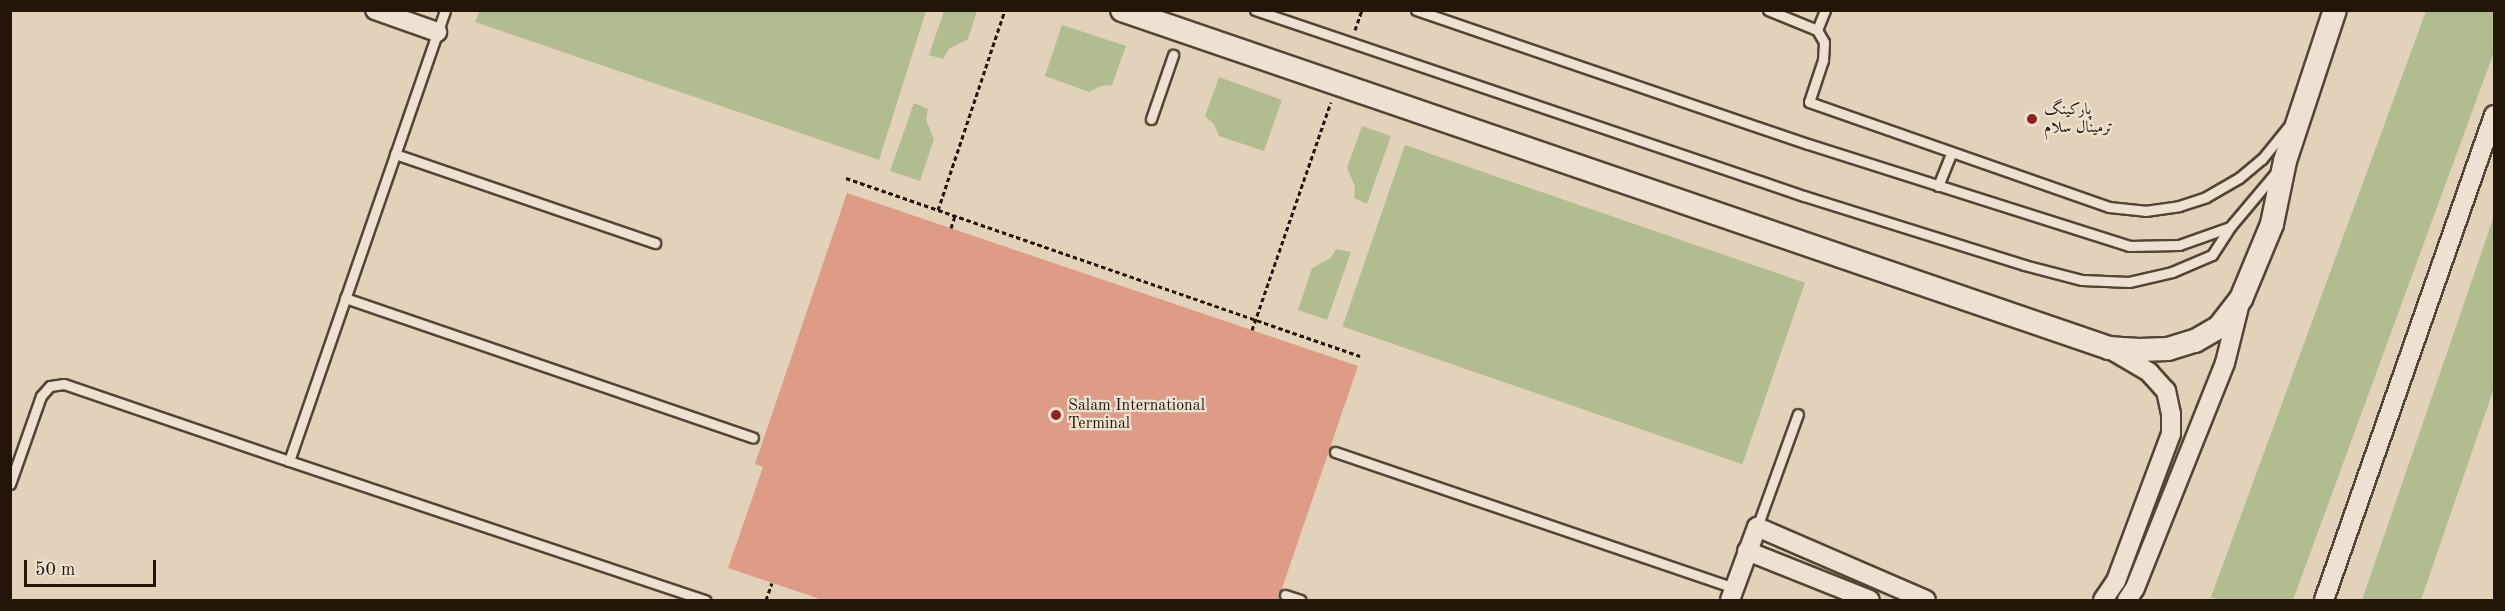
<!DOCTYPE html>
<html>
<head>
<meta charset="utf-8">
<style>
	body { margin:0 }
	#map { position:relative; width:2505px; height:611px; overflow:hidden; background:#e3d2ba; font-family:"Old Standard TT",Amiri,serif }
	div>[style] { position:absolute }
	.green>* { inset:0; background:#b1bd91; transform-origin:0 0 }
	.building>* { inset:0; background:#de9b86 }
	.path>* { height:3px; margin-top:-1.5px; transform-origin:0; background:repeating-linear-gradient(90deg,#231608 0 4.5px,transparent 0 7.5px) }
	.roads { filter:drop-shadow(2px 0 #534534) drop-shadow(-2px 0 #534534) drop-shadow(0 2px #534534) drop-shadow(0 -2px #534534) }
	.service>* { height:9px; margin:-4.5px; padding:0 4.5px; transform-origin:4.5px; border-radius:4.5px; background:#ede2d2 }
	.minor>* { height:18px; margin:-9px; padding:0 9px; transform-origin:9px; border-radius:9px; background:#ede2d2 }
	.tertiary>* { height:22px; margin:-11px; padding:0 11px; transform-origin:11px; border-radius:11px; background:#ede2d2 }
	.dots>* { width:16px; height:16px; translate:-50% -50%; box-sizing:border-box; border:3px solid #ede2d2; border-radius:50% }
	span { translate:-50% -50%; white-space:nowrap; text-align:center; line-height:1.15; -webkit-text-stroke:4.5px #ede2d2; paint-order:stroke }
	.poi-label { font-size:16px; color:#231608 }
	.left { translate:0 -50%; text-align:left }
	.frame { position:absolute; inset:0; border:12px solid #231608; pointer-events:none }
	.scale { position:absolute; left:24px; top:560px; width:132px; height:27px; box-sizing:border-box; border:3px solid #231608; border-top:0; padding-left:8px; font-size:18px; line-height:21px; white-space:nowrap; color:#231608; -webkit-text-stroke:4px #ede2d2; paint-order:stroke }
</style>
</head>
<body>
<div id="map">
	<div class="green">
		<i style="clip-path:polygon(480px 10px,926px 10px,926px 11px,879px 160px,475px 22px)"></i>
		<i style="clip-path:polygon(944px 11px,977px 11px,968px 39px,949px 49px,943px 59px,929px 55px)"></i>
		<i style="clip-path:polygon(2426px 11px,2494px 11px,2494px 52px,2293px 600px,2220px 600px,2211px 597px)"></i>
		<i style="clip-path:polygon(1062px 25px,1126px 46px,1112px 85px,1101px 86px,1089px 92px,1045px 76px)"></i>
		<i style="clip-path:polygon(1219px 77px,1282px 100px,1264px 151px,1219px 136px,1214px 124px,1205px 116px)"></i>
		<i style="clip-path:polygon(914px 103px,928px 109px,926px 120px,934px 139px,920px 181px,890px 171px)"></i>
		<i style="clip-path:polygon(1362px 126px,1391px 136px,1367px 204px,1354px 198px,1355px 187px,1347px 168px)"></i>
		<i style="left:1405px;top:145px;width:423px;height:192px;rotate:19deg"></i>
		<i style="clip-path:polygon(2494px 216px,2494px 388px,2421px 600px,2362px 600px)"></i>
		<i style="clip-path:polygon(1336px 249px,1351px 252px,1327px 320px,1298px 310px,1312px 268px,1331px 258px)"></i>
	</div>
	<div class="building">
		<i style="clip-path:polygon(847px 193px,1358px 366px,1278px 600px,823px 600px,728px 568px,763px 467px,755px 464px)"></i>
	</div>
	<div class="path">
		<i style="left:1355px;top:30px;width:21px;rotate:-71deg"></i>
		<i style="left:846px;top:178px;width:544px;rotate:19.1deg"></i>
		<i style="left:938px;top:210px;width:211px;rotate:-71.5deg"></i>
		<i style="left:951px;top:228px;width:13px;rotate:-72deg"></i>
		<i style="left:1252px;top:330px;width:241px;rotate:-70.9deg"></i>
		<i style="left:766px;top:600px;width:18px;rotate:-71deg"></i>
	</div>
	<div class="roads">
		<div class="service">
			<i style="left:1255px;top:10px;width:580px;rotate:18.72deg"></i>
			<i style="left:1804px;top:196px;width:231px;rotate:17.4deg"></i>
			<i style="left:2024px;top:265px;width:60px;rotate:14.5deg"></i>
			<i style="left:2082px;top:280px;width:47px;rotate:2.4deg"></i>
			<i style="left:2129px;top:282px;width:44px;rotate:-13.1deg"></i>
			<i style="left:2172px;top:272px;width:43px;rotate:-23deg"></i>
			<i style="left:2212px;top:255px;width:33px;rotate:-57deg"></i>
			<i style="left:1416px;top:10px;width:414px;rotate:18.9deg"></i>
			<i style="left:1808px;top:144px;width:337px;rotate:17.6deg"></i>
			<i style="left:2129px;top:246px;width:50px;rotate:-1.1deg"></i>
			<i style="left:2179px;top:245px;width:54px;rotate:-19.4deg"></i>
			<i style="left:2230px;top:227px;width:73px;rotate:-50deg"></i>
			<i style="left:1768px;top:10px;width:53px;rotate:22.2deg"></i>
			<i style="left:1817px;top:30px;width:14px;rotate:60deg"></i>
			<i style="left:1824px;top:42px;width:18px;rotate:93deg"></i>
			<i style="left:1823px;top:60px;width:44px;rotate:108.4deg"></i>
			<i style="left:1809px;top:102px;width:318px;rotate:19.3deg"></i>
			<i style="left:2109px;top:207px;width:36px;rotate:6deg"></i>
			<i style="left:2145px;top:211px;width:34px;rotate:-8deg"></i>
			<i style="left:2179px;top:206px;width:28px;rotate:-18deg"></i>
			<i style="left:2206px;top:197px;width:38px;rotate:-30deg"></i>
			<i style="left:2239px;top:178px;width:30px;rotate:-40deg"></i>
			<i style="left:2262px;top:159px;width:41px;rotate:-50.9deg"></i>
			<i style="left:1817px;top:30px;width:22px;rotate:-68deg"></i>
			<i style="left:1151px;top:119px;width:68px;rotate:-71deg"></i>
			<i style="left:395px;top:154px;width:275px;rotate:18.9deg"></i>
			<i style="left:1938px;top:186px;width:35px;rotate:-68deg"></i>
			<i style="left:345px;top:298px;width:431px;rotate:18.9deg"></i>
			<i style="left:1335px;top:452px;width:422px;rotate:18.8deg"></i>
			<i style="left:289px;top:461px;width:439px;rotate:18.5deg"></i>
			<i style="left:10px;top:484px;width:93px;rotate:-70.6deg"></i>
			<i style="left:41px;top:396px;width:13px;rotate:-48deg"></i>
			<i style="left:50px;top:386px;width:14px;rotate:-8deg"></i>
			<i style="left:64px;top:384px;width:238px;rotate:18.9deg"></i>
			<i style="left:289px;top:461px;width:477px;rotate:-70.9deg"></i>
			<i style="left:1757px;top:527px;width:120px;rotate:-70.1deg"></i>
			<i style="left:1285px;top:595px;width:16px;rotate:18deg"></i>
		</div>
		<div class="minor">
			<i style="left:375px;top:10px;width:66px;rotate:19.5deg"></i>
			<i style="left:1747px;top:551px;width:132px;rotate:21.7deg"></i>
			<i style="left:1730px;top:600px;width:78px;rotate:-69.7deg"></i>
			<i style="left:1757px;top:527px;width:184px;rotate:23.4deg"></i>
			<i style="left:2103px;top:600px;width:23px;rotate:-56deg"></i>
			<i style="left:2116px;top:581px;width:157px;rotate:-69.5deg"></i>
			<i style="left:2171px;top:434px;width:20px;rotate:-90deg"></i>
			<i style="left:2171px;top:414px;width:24px;rotate:-102deg"></i>
			<i style="left:2166px;top:391px;width:25px;rotate:-132deg"></i>
			<i style="left:2149px;top:372px;width:45px;rotate:-149.5deg"></i>
			<i style="left:2127px;top:600px;width:14px;rotate:-56deg"></i>
			<i style="left:2135px;top:588px;width:242px;rotate:-68.2deg"></i>
			<i style="left:2225px;top:363px;width:62px;rotate:-76deg"></i>
			<i style="left:2324px;top:600px;width:514px;rotate:-70.68deg"></i>
		</div>
		<div class="tertiary">
			<i style="left:1122px;top:10px;width:1043px;rotate:18.9deg"></i>
			<i style="left:2109px;top:348px;width:30px;rotate:4deg"></i>
			<i style="left:2139px;top:350px;width:29px;rotate:-2deg"></i>
			<i style="left:2168px;top:349px;width:28px;rotate:-17deg"></i>
			<i style="left:2195px;top:341px;width:28px;rotate:-30deg"></i>
			<i style="left:2219px;top:327px;width:36px;rotate:-52deg"></i>
			<i style="left:2241px;top:299px;width:81px;rotate:-67.5deg"></i>
			<i style="left:2272px;top:224px;width:64px;rotate:-78.3deg"></i>
			<i style="left:2285px;top:161px;width:159px;rotate:-71.7deg"></i>
		</div>
	</div>
	<div class="dots">
		<i style="left:2032px;top:119px;background:#8f2418"></i>
		<i style="left:1056px;top:415px;background:#8f2418"></i>
	</div>
	<div class="poi-label">
		<span class="left" style="left:2044px;top:119px">پارکینگ<br>ترمینال سلام</span>
		<span class="left" style="left:1068px;top:415px">Salam International<br>Terminal</span>
	</div>
	<div class="frame"></div>
	<div class="scale">50 m</div>
</div>
</body>
</html>
